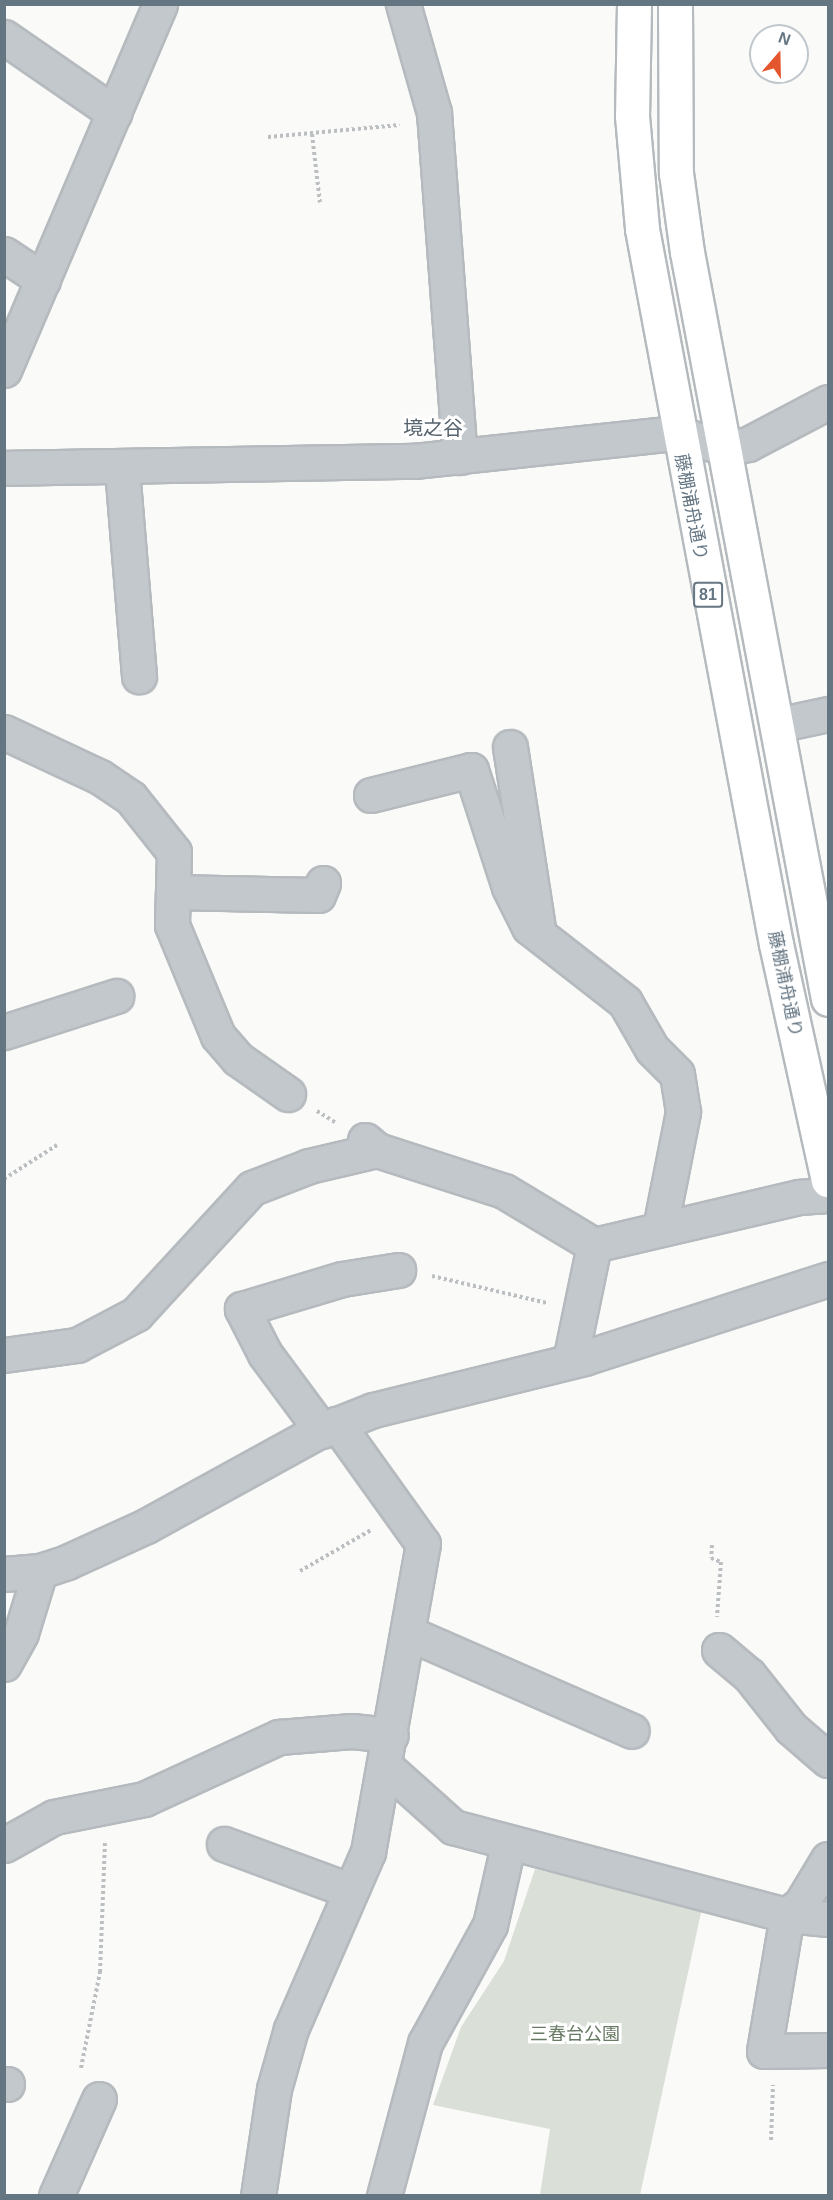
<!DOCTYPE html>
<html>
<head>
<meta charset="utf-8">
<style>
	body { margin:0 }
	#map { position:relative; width:833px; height:2200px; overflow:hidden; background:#fafaf8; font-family:Helvetica,"Noto Sans JP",sans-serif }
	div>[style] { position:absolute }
	.green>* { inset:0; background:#dadfd7 }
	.path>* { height:4px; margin-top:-2px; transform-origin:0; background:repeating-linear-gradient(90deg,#bbbfc2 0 3px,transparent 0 6px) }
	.roads { filter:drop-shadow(2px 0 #b5babe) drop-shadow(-2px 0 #b5babe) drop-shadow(0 2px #b5babe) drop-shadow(0 -2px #b5babe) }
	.minor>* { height:33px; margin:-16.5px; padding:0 16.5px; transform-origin:16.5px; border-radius:16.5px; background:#c3c8cc }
	.major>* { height:33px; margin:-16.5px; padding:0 16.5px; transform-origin:16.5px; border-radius:16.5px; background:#fff }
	span { translate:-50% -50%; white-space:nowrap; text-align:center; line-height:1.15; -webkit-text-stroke:6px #fff; paint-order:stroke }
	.shield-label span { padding:2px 4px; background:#fff; border:2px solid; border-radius:4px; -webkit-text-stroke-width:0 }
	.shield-label { font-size:16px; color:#657683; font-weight:700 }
	.street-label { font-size:18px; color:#657683 }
	.park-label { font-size:18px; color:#687a64 }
	.neighbourhood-label { font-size:20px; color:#57646e }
	.frame { position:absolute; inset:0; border:6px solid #657683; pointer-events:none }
	.north { position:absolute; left:749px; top:24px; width:60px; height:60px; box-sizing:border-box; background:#fff; border:2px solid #c1c8cd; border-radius:50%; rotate:20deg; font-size:16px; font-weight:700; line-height:24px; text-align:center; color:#657683 }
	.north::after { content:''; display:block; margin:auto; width:21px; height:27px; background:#e4572e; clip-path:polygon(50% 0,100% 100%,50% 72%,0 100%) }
</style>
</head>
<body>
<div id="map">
	<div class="green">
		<i style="clip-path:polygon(535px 1869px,702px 1908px,640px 2195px,540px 2195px,550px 2129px,433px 2105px,461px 2027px,504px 1961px)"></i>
	</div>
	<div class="path">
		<i style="left:312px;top:134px;width:69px;rotate:83.4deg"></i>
		<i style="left:268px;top:137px;width:132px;rotate:-5.2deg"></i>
		<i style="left:317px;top:1111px;width:22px;rotate:32deg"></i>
		<i style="left:4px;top:1179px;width:63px;rotate:-32.7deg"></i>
		<i style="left:432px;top:1276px;width:118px;rotate:13.2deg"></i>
		<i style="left:712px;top:1545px;width:13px;rotate:94deg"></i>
		<i style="left:711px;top:1558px;width:11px;rotate:22deg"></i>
		<i style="left:721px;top:1562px;width:55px;rotate:94.2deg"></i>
		<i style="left:300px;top:1571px;width:82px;rotate:-30deg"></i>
		<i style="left:81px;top:2068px;width:98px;rotate:-78.8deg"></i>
		<i style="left:100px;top:1972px;width:129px;rotate:-87.8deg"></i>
		<i style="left:771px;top:2140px;width:55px;rotate:-87.9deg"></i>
	</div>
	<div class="roads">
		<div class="minor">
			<i style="left:403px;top:4px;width:113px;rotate:74.1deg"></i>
			<i style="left:434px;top:113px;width:345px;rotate:85.7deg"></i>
			<i style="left:4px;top:37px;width:134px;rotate:34.6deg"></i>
			<i style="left:4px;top:254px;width:47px;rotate:33.7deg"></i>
			<i style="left:4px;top:370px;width:398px;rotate:-66.9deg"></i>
			<i style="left:4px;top:468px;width:410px;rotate:-1deg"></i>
			<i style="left:414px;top:461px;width:264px;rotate:-6.1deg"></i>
			<i style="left:677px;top:433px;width:49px;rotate:17.7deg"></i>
			<i style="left:724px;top:448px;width:24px;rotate:-9deg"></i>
			<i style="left:748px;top:444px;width:90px;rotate:-27.7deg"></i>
			<i style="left:122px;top:469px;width:208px;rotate:85.3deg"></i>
			<i style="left:777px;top:725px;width:52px;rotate:-12.2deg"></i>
			<i style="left:4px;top:732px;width:106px;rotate:25.1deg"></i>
			<i style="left:100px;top:777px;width:37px;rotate:34deg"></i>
			<i style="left:131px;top:798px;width:69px;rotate:51.5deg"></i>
			<i style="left:174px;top:852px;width:73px;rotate:91.6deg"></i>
			<i style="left:172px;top:925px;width:120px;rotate:67.5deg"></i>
			<i style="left:218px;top:1036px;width:30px;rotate:49deg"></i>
			<i style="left:238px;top:1059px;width:61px;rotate:35deg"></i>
			<i style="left:510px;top:747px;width:183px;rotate:81.2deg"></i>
			<i style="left:371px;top:795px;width:103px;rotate:-14deg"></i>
			<i style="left:471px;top:770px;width:123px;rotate:72deg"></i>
			<i style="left:509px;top:887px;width:45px;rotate:63.4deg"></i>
			<i style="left:529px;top:927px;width:122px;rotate:38deg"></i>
			<i style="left:625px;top:1002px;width:54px;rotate:60.1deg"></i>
			<i style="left:652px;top:1049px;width:35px;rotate:45deg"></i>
			<i style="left:677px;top:1074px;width:38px;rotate:81deg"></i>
			<i style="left:683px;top:1112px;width:118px;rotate:101.2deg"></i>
			<i style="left:173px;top:892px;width:145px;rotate:1.2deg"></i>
			<i style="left:318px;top:895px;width:13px;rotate:-67deg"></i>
			<i style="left:4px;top:1032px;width:118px;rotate:-17.8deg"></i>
			<i style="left:365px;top:1140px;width:16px;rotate:40deg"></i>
			<i style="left:377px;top:1150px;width:133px;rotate:17.9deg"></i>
			<i style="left:504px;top:1191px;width:105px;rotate:31deg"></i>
			<i style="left:594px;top:1245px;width:211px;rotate:-13.2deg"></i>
			<i style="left:799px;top:1197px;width:29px;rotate:-4deg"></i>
			<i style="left:4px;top:1355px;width:74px;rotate:-7.8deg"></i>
			<i style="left:77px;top:1345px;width:67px;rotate:-27.7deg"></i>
			<i style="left:136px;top:1314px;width:171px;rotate:-47.4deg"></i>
			<i style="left:252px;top:1188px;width:61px;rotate:-21.1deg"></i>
			<i style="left:309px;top:1166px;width:70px;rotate:-13.2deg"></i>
			<i style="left:570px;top:1361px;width:118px;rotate:-78.3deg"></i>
			<i style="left:322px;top:1431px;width:96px;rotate:-126.5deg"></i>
			<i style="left:265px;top:1354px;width:51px;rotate:-117.1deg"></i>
			<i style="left:242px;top:1309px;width:104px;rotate:-16.7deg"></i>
			<i style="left:342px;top:1279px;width:57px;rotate:-9.1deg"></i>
			<i style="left:4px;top:1574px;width:36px;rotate:-5deg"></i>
			<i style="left:40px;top:1571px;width:28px;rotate:-18deg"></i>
			<i style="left:67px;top:1562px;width:87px;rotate:-24.5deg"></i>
			<i style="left:146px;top:1526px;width:193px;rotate:-28.8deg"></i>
			<i style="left:315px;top:1433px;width:62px;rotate:-21.6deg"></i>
			<i style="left:373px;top:1410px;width:217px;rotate:-13.8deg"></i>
			<i style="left:584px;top:1358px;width:256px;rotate:-17.9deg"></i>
			<i style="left:408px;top:1633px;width:244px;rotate:23.6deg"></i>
			<i style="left:719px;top:1650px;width:39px;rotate:40deg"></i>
			<i style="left:749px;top:1675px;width:68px;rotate:51.6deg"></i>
			<i style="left:791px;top:1728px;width:49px;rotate:40.9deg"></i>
			<i style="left:4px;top:1664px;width:35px;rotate:-61deg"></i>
			<i style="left:21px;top:1633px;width:65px;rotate:-73deg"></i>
			<i style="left:386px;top:1767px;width:90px;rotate:41.8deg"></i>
			<i style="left:453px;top:1827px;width:345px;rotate:14.8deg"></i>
			<i style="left:787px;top:1915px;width:41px;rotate:5.6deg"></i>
			<i style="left:224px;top:1844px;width:135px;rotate:20.3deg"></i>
			<i style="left:4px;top:1845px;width:57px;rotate:-29.2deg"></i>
			<i style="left:54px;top:1817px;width:92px;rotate:-11.3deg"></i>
			<i style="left:144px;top:1799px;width:149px;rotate:-24.7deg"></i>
			<i style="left:279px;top:1737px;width:73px;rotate:-4.7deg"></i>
			<i style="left:352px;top:1731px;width:39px;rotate:6deg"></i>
			<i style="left:828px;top:1859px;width:52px;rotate:121deg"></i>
			<i style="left:801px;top:1904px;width:18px;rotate:142deg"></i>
			<i style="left:787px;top:1915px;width:138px;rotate:99.6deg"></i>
			<i style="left:764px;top:2051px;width:64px;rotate:-0.9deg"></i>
			<i style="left:4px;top:2084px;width:3px"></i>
			<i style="left:56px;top:2196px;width:106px;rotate:-66.1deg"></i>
			<i style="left:258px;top:2196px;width:108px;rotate:-81.5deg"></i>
			<i style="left:274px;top:2089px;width:62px;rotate:-74.2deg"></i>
			<i style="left:291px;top:2029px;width:193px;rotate:-66.5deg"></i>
			<i style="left:368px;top:1852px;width:313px;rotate:-79.9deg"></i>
			<i style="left:423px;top:1544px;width:148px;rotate:-125.6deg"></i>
			<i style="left:384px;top:2196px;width:158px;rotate:-75deg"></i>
			<i style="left:425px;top:2043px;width:135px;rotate:-61.2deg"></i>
			<i style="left:490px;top:1925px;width:82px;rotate:-77.3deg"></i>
		</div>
		<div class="major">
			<i style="left:634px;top:4px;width:112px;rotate:91deg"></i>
			<i style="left:632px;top:116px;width:113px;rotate:84.9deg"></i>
			<i style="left:642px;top:229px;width:727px;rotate:79.39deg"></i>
			<i style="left:776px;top:944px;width:242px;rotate:77.6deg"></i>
			<i style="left:675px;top:4px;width:169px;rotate:89.7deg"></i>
			<i style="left:676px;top:173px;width:80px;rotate:82.1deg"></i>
			<i style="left:687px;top:252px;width:760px;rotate:79.31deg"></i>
		</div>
	</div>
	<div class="shield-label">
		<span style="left:708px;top:595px">81</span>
	</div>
	<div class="street-label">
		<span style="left:691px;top:507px;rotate:79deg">藤棚浦舟通り</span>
		<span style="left:785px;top:984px;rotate:78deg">藤棚浦舟通り</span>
	</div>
	<div class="park-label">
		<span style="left:575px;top:2034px">三春台公園</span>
	</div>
	<div class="neighbourhood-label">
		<span style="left:433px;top:428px">境之谷</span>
	</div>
	<div class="frame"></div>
	<div class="north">N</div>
</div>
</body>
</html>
